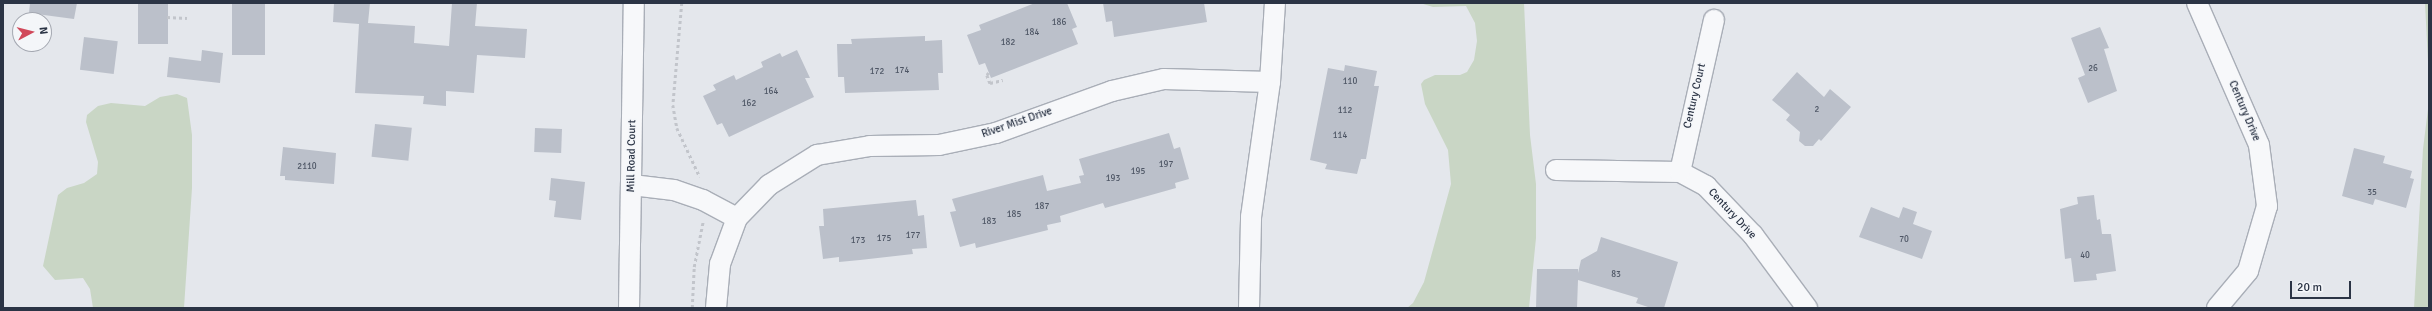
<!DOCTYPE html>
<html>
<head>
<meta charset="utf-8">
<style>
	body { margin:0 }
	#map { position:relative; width:2432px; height:311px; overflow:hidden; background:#e4e7ec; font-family:Signika,sans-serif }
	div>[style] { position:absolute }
	.green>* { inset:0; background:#c9d6c5 }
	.building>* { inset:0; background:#bbc0ca; transform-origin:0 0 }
	.path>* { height:2.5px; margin-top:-1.25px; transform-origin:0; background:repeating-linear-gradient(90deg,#c2c5cb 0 3px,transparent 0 6px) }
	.roads { filter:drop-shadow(1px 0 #a9aeb7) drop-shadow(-1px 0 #a9aeb7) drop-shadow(0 1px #a9aeb7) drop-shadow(0 -1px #a9aeb7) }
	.minor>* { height:20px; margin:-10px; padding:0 10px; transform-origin:10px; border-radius:10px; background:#f7f8fa }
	span { translate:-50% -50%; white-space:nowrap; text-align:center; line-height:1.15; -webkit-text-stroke:3px #f4f6f9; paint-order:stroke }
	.number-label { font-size:9px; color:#4f5766 }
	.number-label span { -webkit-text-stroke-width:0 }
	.street-label { font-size:11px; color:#2b3445 }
	.frame { position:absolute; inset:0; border:4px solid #2b3445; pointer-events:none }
	.north { position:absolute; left:12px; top:12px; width:40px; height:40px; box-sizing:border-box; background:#f4f6f9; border:1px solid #a4a8b1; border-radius:50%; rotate:83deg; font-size:11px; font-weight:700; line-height:16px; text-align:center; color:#2b3445 }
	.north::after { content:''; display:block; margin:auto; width:14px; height:18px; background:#d1495b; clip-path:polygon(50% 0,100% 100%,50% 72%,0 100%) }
	.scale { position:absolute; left:2290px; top:281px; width:61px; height:18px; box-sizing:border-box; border:2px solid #2b3445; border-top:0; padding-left:5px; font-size:12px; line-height:14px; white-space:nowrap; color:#2b3445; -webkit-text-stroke:3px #f4f6f9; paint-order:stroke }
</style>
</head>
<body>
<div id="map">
	<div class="green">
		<i style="clip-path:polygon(1420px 3px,1524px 3px,1530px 135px,1536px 184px,1536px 238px,1529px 308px,1407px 308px,1413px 303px,1424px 282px,1451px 184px,1448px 150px,1425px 104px,1421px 84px,1424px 80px,1435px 75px,1460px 75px,1467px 72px,1474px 60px,1477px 41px,1475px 23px,1466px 6px,1433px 7px)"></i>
		<i style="clip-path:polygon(2425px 3px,2429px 3px,2429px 81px)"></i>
		<i style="clip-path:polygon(177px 94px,187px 98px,192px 135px,192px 188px,184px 308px,93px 308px,90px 289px,83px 278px,55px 280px,43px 266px,58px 195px,67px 188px,84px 183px,97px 174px,98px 162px,86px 122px,87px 115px,98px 106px,111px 103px,145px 106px,160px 97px)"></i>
		<i style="clip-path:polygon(2429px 101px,2429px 308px,2414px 308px,2423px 149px)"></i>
	</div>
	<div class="building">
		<i style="clip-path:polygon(30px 3px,77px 3px,74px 19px,29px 13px)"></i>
		<i style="left:138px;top:3px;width:30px;height:41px"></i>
		<i style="left:232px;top:3px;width:33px;height:52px"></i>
		<i style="clip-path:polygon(334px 3px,370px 3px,368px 23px,415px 26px,414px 43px,449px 46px,452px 3px,477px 3px,475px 26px,527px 29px,525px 58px,477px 55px,474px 93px,446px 91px,446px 106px,423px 104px,424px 96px,355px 93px,359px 24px,333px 22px)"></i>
		<i style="clip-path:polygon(1035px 3px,1067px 3px,1077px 27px,1072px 29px,1078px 44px,991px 78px,985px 63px,979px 65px,967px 35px,981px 30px,979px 25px)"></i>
		<i style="clip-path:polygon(1103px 3px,1204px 3px,1207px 22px,1114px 37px,1112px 21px,1106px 22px)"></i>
		<i style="clip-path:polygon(2100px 27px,2109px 48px,2104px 49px,2117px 91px,2088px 103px,2078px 78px,2085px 75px,2071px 38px)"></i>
		<i style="clip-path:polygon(925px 36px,925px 41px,942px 40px,943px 73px,938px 73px,939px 90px,845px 93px,844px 77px,838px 77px,837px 44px,852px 44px,851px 39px)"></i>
		<i style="left:84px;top:37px;width:34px;height:33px;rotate:7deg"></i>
		<i style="clip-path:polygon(202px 50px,223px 53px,220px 83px,167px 77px,169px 57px,201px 61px)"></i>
		<i style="clip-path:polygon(797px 50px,810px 78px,805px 78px,814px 97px,729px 137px,722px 123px,717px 125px,703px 96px,716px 90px,713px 85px,734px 75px,736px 80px,763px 67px,761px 62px,780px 53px,782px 57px)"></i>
		<i style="clip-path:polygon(1345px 65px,1377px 71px,1374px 86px,1379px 86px,1366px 159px,1361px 159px,1357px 174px,1325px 169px,1327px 164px,1310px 160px,1328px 68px,1344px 71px)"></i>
		<i style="clip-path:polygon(1797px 72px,1824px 97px,1830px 89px,1851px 107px,1821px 141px,1819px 139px,1813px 146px,1805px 146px,1799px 141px,1800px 132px,1786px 120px,1790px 115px,1772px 100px)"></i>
		<i style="left:375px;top:124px;width:37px;height:33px;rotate:6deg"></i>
		<i style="left:535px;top:128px;width:27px;height:24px;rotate:2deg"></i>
		<i style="clip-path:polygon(1169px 133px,1174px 149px,1180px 147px,1189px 179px,1175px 183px,1176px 188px,1105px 208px,1103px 203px,1060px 216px,1061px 222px,1047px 225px,1048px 230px,976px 248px,975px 243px,960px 247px,950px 212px,956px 211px,952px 199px,1043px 175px,1047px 191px,1081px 183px,1079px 176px,1084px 175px,1079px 159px)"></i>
		<i style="clip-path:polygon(283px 147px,336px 153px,334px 184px,285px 180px,285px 176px,280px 176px)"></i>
		<i style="clip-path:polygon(2354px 148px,2385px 156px,2383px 163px,2412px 171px,2410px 178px,2414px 179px,2406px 208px,2375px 199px,2373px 205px,2342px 196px)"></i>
		<i style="clip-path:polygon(551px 178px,585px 182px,581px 220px,554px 217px,556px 201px,549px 200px)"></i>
		<i style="clip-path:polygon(2094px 195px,2097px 220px,2100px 219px,2102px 234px,2111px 234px,2116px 271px,2096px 274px,2097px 280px,2074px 282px,2071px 258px,2065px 259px,2060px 209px,2078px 204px,2077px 197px)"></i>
		<i style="clip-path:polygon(916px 200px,918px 216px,924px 215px,927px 248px,912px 249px,913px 254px,860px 260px,839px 262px,839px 257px,823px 259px,819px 226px,824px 226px,823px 209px)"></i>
		<i style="clip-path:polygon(1871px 207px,1899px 218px,1903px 207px,1917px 212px,1913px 224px,1932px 231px,1922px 259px,1859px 237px)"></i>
		<i style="clip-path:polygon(1601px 237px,1678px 262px,1664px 308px,1651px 308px,1636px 303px,1638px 298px,1578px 280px,1577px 308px,1536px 308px,1537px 269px,1578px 269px,1578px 273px,1581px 260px,1597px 251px)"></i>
	</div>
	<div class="path">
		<i style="left:682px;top:3px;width:102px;rotate:95deg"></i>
		<i style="left:673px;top:105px;width:23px;rotate:80deg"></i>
		<i style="left:677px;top:128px;width:54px;rotate:64.9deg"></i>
		<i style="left:167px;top:17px;width:20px;rotate:3deg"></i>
		<i style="left:989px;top:73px;width:3px;rotate:135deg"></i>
		<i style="left:987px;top:75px;width:9px;rotate:69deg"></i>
		<i style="left:990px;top:83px;width:13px;rotate:-13deg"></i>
		<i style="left:692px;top:308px;width:41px;rotate:-87.2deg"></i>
		<i style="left:694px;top:267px;width:47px;rotate:-78.9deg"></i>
	</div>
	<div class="roads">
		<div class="minor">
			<i style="left:2197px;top:3px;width:155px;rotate:66.4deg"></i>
			<i style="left:2259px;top:145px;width:62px;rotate:82.5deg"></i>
			<i style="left:2267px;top:206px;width:68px;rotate:106.3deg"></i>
			<i style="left:2248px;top:271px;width:48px;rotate:130deg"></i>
			<i style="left:1556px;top:170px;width:124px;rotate:0.9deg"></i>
			<i style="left:1680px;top:172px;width:30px;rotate:28deg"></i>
			<i style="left:1706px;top:186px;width:68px;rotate:46.2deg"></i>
			<i style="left:1753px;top:235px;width:91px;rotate:53.5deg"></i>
			<i style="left:1680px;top:172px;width:156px;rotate:-77.4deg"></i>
			<i style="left:632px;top:185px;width:42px;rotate:6.8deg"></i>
			<i style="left:674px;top:190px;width:31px;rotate:19deg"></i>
			<i style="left:703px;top:200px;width:38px;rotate:28deg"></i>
			<i style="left:629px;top:308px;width:305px;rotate:-89.1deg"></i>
			<i style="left:716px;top:308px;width:44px;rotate:-84.8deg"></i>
			<i style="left:720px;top:264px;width:49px;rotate:-69.7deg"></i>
			<i style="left:737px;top:218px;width:46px;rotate:-45.9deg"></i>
			<i style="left:769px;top:185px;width:57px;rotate:-32deg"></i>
			<i style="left:817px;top:155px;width:54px;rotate:-9.6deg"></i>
			<i style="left:870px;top:146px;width:69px;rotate:-0.8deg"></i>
			<i style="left:939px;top:145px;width:58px;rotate:-11.9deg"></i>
			<i style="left:996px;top:133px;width:123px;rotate:-19.9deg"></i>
			<i style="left:1112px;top:91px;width:53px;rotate:-13deg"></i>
			<i style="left:1164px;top:79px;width:106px;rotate:1.6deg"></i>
			<i style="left:1249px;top:308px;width:91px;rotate:-88.7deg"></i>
			<i style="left:1251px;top:217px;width:136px;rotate:-82deg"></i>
			<i style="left:1270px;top:82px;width:79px;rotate:-86.4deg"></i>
		</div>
	</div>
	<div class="number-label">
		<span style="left:1059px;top:23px">186</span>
		<span style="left:1032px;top:33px">184</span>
		<span style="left:1008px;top:43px">182</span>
		<span style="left:2093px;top:69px">26</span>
		<span style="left:902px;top:71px">174</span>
		<span style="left:877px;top:72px">172</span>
		<span style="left:1350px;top:82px">110</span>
		<span style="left:771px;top:92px">164</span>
		<span style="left:749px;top:104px">162</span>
		<span style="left:1817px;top:110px">2</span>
		<span style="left:1345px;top:111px">112</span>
		<span style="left:1340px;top:136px">114</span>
		<span style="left:1166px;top:165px">197</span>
		<span style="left:307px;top:167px">2110</span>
		<span style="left:1138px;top:172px">195</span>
		<span style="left:1113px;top:179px">193</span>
		<span style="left:2372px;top:193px">35</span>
		<span style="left:1042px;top:207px">187</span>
		<span style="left:1014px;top:215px">185</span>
		<span style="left:989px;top:222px">183</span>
		<span style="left:913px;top:236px">177</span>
		<span style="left:884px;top:239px">175</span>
		<span style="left:1904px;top:240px">70</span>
		<span style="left:858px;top:241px">173</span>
		<span style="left:2085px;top:256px">40</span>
		<span style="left:1616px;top:275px">83</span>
	</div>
	<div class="street-label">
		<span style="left:1695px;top:96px;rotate:-77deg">Century Court</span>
		<span style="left:2244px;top:111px;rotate:67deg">Century Drive</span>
		<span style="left:1017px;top:123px;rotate:-19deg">River Mist Drive</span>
		<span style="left:632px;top:156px;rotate:-89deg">Mill Road Court</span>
		<span style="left:1732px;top:214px;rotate:47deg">Century Drive</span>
	</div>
	<div class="frame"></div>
	<div class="north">N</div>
	<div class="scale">20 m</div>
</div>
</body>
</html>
